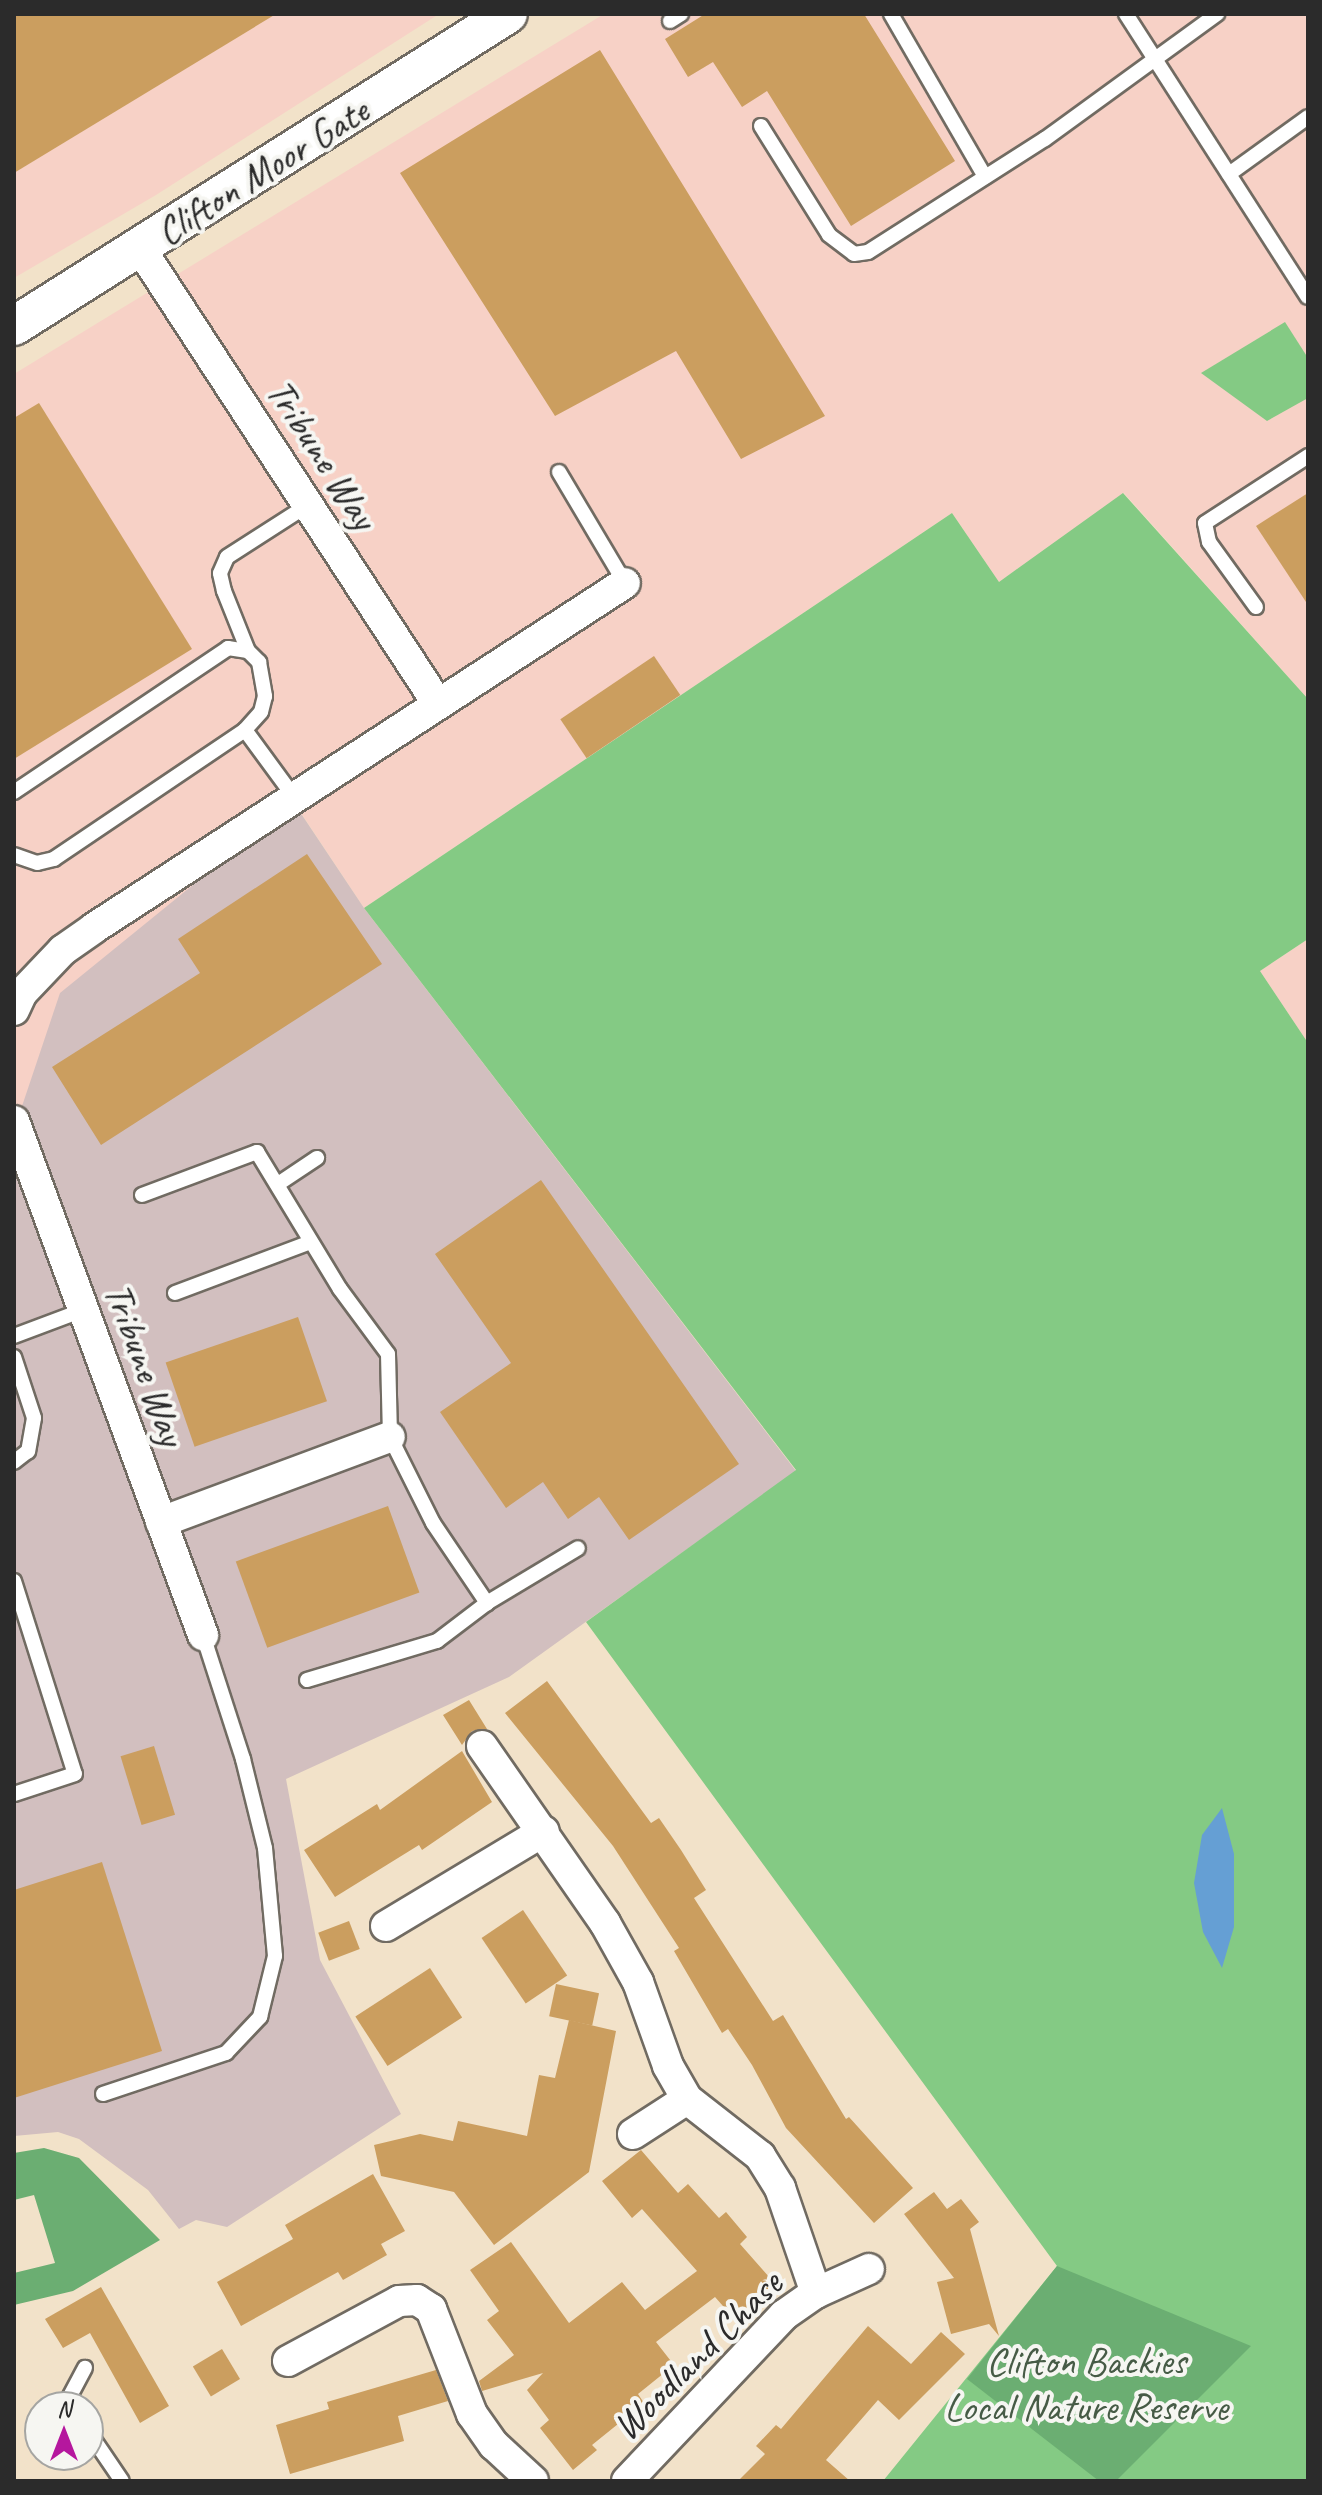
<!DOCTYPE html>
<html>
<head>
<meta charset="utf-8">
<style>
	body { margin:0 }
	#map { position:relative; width:1322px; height:2495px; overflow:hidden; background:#f2e2c9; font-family:Caveat,sans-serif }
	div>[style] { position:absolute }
	.built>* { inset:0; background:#f7d1c6 }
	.industrial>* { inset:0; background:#d2bfbf }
	.green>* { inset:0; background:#84ca84 }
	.forest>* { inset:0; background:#6bae72 }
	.water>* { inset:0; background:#659fd4 }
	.building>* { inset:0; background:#cb9e5f; transform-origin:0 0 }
	.roads { filter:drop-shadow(2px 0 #716b62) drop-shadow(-2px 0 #716b62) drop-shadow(0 2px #716b62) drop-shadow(0 -2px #716b62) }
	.service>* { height:14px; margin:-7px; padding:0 7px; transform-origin:7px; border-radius:7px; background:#fff }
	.minor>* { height:30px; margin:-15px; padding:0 15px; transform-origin:15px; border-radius:15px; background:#fff }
	.tertiary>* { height:38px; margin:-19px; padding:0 19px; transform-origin:19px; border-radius:19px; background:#fff }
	span { translate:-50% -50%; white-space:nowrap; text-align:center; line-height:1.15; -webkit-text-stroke:8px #f6f6f2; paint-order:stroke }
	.street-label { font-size:40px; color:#2b2b2b }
	.park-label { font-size:40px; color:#465b46 }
	.frame { position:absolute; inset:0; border:16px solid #2b2b2b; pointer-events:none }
	.north { position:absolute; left:24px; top:2391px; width:80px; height:80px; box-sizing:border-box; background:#f6f6f2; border:2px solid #a5a5a2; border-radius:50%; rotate:0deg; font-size:22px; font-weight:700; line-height:32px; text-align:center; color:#2b2b2b }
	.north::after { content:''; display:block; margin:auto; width:28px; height:36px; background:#b5179e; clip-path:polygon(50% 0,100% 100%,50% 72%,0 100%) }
</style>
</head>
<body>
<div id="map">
	<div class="built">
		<i style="clip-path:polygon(14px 14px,439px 14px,156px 195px,14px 278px)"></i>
		<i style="clip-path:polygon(604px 14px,1308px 14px,1308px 699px,1124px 493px,999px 582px,952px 513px,364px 908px,295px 804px,14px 1130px,14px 374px)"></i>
		<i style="clip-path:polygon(1308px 939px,1308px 1043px,1260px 971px)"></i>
	</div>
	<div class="industrial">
		<i style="clip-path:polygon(294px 803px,364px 908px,796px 1471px,509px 1677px,286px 1779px,320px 1960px,401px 2114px,227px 2227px,196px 2220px,179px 2229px,148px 2190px,79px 2139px,58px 2132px,14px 2136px,14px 1130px,60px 993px)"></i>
	</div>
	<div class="green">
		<i style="clip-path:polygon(1285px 322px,1308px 358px,1308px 398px,1267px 421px,1201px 373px)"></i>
		<i style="clip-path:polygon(1123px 493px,1308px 699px,1308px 939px,1260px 971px,1308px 1043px,1308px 2481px,883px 2481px,1057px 2266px,586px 1622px,796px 1470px,364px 908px,952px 513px,999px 582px)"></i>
	</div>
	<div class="forest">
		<i style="clip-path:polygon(44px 2148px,79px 2158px,160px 2240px,73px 2291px,14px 2305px,14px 2273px,55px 2263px,34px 2195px,14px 2200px,14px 2153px)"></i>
		<i style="clip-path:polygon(1057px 2266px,1251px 2346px,1116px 2481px,1099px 2481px,967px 2379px)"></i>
	</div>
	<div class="water">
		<i style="clip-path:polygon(1222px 1808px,1234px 1854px,1234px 1927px,1222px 1968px,1203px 1932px,1194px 1883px,1202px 1835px)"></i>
	</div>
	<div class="building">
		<i style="clip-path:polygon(14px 14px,276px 14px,14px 173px)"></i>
		<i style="clip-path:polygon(705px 14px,864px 14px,955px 161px,851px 226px,767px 91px,742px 107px,713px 62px,688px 77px,665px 39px)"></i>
		<i style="clip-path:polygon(600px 50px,825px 416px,741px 459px,676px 351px,555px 416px,400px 173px)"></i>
		<i style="clip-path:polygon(39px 403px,192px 649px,14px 759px,14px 418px)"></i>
		<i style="clip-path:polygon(1308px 493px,1308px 605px,1256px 526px)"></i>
		<i style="left:654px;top:656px;width:47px;height:113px;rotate:56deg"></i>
		<i style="clip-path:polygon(307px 854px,382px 964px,101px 1145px,52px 1067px,200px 973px,178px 939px)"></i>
		<i style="clip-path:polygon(541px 1180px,739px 1464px,629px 1540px,599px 1497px,568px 1519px,543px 1482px,506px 1508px,440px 1412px,511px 1363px,435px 1254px)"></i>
		<i style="left:298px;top:1317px;width:89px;height:140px;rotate:71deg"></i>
		<i style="left:388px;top:1506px;width:92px;height:162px;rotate:70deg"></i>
		<i style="clip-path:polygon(547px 1681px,651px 1823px,659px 1818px,681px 1850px,706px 1890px,694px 1898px,773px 2021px,783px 2015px,846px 2119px,849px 2117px,913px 2188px,874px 2223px,786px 2128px,752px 2065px,728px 2029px,722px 2033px,674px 1951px,679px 1948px,613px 1846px,505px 1713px)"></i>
		<i style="clip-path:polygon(469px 1700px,487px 1729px,472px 1731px,462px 1745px,443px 1715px)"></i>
		<i style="left:154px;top:1746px;width:72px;height:35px;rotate:73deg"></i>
		<i style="clip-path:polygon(462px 1751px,492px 1802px,422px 1850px,419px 1845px,335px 1897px,304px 1850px,377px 1804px,380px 1810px)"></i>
		<i style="clip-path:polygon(102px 1862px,162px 2051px,14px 2098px,14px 1890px)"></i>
		<i style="left:523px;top:1910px;width:79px;height:50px;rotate:56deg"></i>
		<i style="left:349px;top:1921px;width:30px;height:33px;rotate:69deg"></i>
		<i style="left:430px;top:1968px;width:59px;height:89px;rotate:57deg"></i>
		<i style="left:556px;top:1984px;width:44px;height:33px;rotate:12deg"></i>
		<i style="clip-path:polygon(569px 2020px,616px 2031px,589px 2172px,494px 2245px,454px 2192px,381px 2176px,374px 2145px,420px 2134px,453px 2141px,458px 2121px,527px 2136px,539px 2075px,555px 2078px)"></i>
		<i style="clip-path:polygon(641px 2150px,678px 2193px,688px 2184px,719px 2218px,726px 2212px,747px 2237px,740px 2244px,778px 2287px,738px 2323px,715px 2297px,656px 2342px,674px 2365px,638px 2394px,644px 2403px,592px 2445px,597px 2450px,573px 2470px,540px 2428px,549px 2420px,527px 2390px,543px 2373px,482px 2391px,479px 2381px,514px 2355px,487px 2320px,499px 2311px,470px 2270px,511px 2242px,569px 2323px,622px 2282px,645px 2310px,697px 2271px,642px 2209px,632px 2218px,602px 2181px)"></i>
		<i style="clip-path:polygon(373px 2174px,405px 2231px,381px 2244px,387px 2255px,343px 2280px,338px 2272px,241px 2326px,217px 2282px,293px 2239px,285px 2225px)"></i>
		<i style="clip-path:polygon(934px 2192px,947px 2209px,961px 2199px,979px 2222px,970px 2229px,999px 2336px,989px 2324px,951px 2334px,937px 2282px,954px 2278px,904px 2214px)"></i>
		<i style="clip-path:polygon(101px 2287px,169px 2406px,140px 2423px,90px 2333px,63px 2348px,45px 2319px)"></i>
		<i style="clip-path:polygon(868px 2326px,911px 2364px,941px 2332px,965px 2354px,899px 2420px,878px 2400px,826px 2460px,850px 2481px,738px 2481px,765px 2454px,756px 2446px,776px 2425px,781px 2429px)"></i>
		<i style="left:222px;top:2349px;width:35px;height:34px;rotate:59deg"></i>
		<i style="clip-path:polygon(436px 2370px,448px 2401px,398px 2416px,404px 2441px,290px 2474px,276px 2425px,329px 2409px,327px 2402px)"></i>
	</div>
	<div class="roads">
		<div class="service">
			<i style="left:891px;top:14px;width:188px;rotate:60deg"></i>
			<i style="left:1126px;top:14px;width:336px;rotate:57.3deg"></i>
			<i style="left:670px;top:21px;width:13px;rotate:-32deg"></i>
			<i style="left:761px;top:126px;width:128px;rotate:58deg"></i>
			<i style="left:829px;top:235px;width:31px;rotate:37deg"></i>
			<i style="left:854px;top:254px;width:14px;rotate:-8deg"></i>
			<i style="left:868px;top:252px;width:210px;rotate:-32.6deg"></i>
			<i style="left:1045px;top:139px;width:213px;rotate:-36deg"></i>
			<i style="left:1229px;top:174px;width:97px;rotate:-35.8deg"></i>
			<i style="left:559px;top:472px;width:129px;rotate:59.3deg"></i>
			<i style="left:1256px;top:607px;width:80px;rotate:-125.9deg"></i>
			<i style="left:1209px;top:542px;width:19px;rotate:-102deg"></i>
			<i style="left:1205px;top:523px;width:123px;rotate:-33deg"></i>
			<i style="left:248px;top:651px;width:65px;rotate:-111.8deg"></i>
			<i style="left:224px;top:591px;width:18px;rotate:-103deg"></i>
			<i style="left:220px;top:573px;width:17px;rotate:-66deg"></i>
			<i style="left:227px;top:557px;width:96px;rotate:-32.7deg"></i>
			<i style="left:245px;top:730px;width:83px;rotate:53.8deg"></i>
			<i style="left:14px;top:792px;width:258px;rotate:-33.9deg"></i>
			<i style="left:228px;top:648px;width:20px;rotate:9deg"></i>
			<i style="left:248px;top:651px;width:16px;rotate:45deg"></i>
			<i style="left:259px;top:662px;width:35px;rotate:80deg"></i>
			<i style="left:265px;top:696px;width:16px;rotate:104deg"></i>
			<i style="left:261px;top:712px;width:24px;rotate:132deg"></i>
			<i style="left:245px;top:730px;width:230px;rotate:146deg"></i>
			<i style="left:54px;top:859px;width:17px;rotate:167deg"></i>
			<i style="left:37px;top:863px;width:24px;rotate:-161deg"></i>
			<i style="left:278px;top:1184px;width:47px;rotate:-33.7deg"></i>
			<i style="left:142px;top:1195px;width:123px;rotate:-20.5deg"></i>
			<i style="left:257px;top:1152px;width:160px;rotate:58.8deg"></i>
			<i style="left:340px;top:1289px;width:81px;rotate:53.6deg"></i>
			<i style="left:388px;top:1354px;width:83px;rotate:88.6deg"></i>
			<i style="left:390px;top:1437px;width:96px;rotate:63.4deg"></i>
			<i style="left:433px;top:1523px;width:97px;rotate:56deg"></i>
			<i style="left:175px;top:1293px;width:145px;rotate:-20.6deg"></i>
			<i style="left:14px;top:1336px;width:74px;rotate:-20.6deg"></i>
			<i style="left:14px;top:1357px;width:64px;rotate:71.8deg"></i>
			<i style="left:34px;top:1418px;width:34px;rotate:100deg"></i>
			<i style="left:28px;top:1451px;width:18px;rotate:142deg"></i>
			<i style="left:14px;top:1581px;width:202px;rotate:72.5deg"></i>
			<i style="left:75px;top:1774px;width:64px;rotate:161.8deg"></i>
			<i style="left:307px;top:1680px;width:136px;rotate:-16.7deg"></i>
			<i style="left:437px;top:1641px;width:63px;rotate:-37.2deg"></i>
			<i style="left:487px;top:1603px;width:106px;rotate:-31.1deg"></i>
			<i style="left:103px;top:2094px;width:130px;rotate:-18.4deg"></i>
			<i style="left:226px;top:2053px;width:50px;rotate:-46.6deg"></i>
			<i style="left:260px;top:2017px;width:63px;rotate:-76.2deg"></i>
			<i style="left:275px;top:1956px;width:108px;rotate:-95.3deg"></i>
			<i style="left:265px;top:1848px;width:92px;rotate:-103.9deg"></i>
			<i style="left:243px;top:1759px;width:130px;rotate:-107.9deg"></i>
			<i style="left:72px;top:2407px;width:11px;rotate:-100deg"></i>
			<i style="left:70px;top:2396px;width:32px;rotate:-62deg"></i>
			<i style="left:88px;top:2431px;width:60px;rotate:55.8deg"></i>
		</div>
		<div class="minor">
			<i style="left:140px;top:248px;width:545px;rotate:56.84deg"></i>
			<i style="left:14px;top:1010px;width:19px;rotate:-65deg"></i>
			<i style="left:22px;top:993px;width:59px;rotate:-46.4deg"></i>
			<i style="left:63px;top:950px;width:38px;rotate:-35deg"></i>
			<i style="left:94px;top:928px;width:633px;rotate:-33.01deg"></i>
			<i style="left:14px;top:1121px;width:548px;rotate:69.81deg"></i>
			<i style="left:161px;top:1522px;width:244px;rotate:-20.4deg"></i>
			<i style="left:482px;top:1746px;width:216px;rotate:55.2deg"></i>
			<i style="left:605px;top:1923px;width:68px;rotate:60.8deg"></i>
			<i style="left:638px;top:1982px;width:89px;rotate:70.3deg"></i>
			<i style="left:668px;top:2066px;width:38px;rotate:60deg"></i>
			<i style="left:687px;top:2099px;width:93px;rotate:38deg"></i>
			<i style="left:760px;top:2156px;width:38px;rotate:58deg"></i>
			<i style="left:780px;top:2188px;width:111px;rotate:71.1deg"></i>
			<i style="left:386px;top:1926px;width:184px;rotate:-31deg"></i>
			<i style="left:633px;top:2134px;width:64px;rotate:-32.9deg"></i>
			<i style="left:288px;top:2361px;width:126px;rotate:-28.4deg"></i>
			<i style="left:399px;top:2301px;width:18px;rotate:-3deg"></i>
			<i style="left:417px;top:2300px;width:17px;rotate:33deg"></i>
			<i style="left:431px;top:2309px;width:113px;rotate:68.7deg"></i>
			<i style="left:472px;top:2414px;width:38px;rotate:55deg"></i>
			<i style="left:494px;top:2445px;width:53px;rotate:42.7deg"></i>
			<i style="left:627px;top:2481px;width:228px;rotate:-46.6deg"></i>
			<i style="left:784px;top:2315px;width:39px;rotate:-35deg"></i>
			<i style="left:816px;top:2293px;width:58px;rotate:-24.4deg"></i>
		</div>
		<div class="tertiary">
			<i style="left:14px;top:326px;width:584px;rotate:-32.28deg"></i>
		</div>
	</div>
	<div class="street-label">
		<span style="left:262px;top:171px;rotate:-32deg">Clifton Moor Gate</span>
		<span style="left:322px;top:454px;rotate:57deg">Tribune Way</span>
		<span style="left:145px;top:1364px;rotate:70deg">Tribune Way</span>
		<span style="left:697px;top:2355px;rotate:-45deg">Woodland Chase</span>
	</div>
	<div class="park-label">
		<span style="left:1086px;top:2384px">Clifton Backies<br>Local Nature Reserve</span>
	</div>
	<div class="frame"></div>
	<div class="north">N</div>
</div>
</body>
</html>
